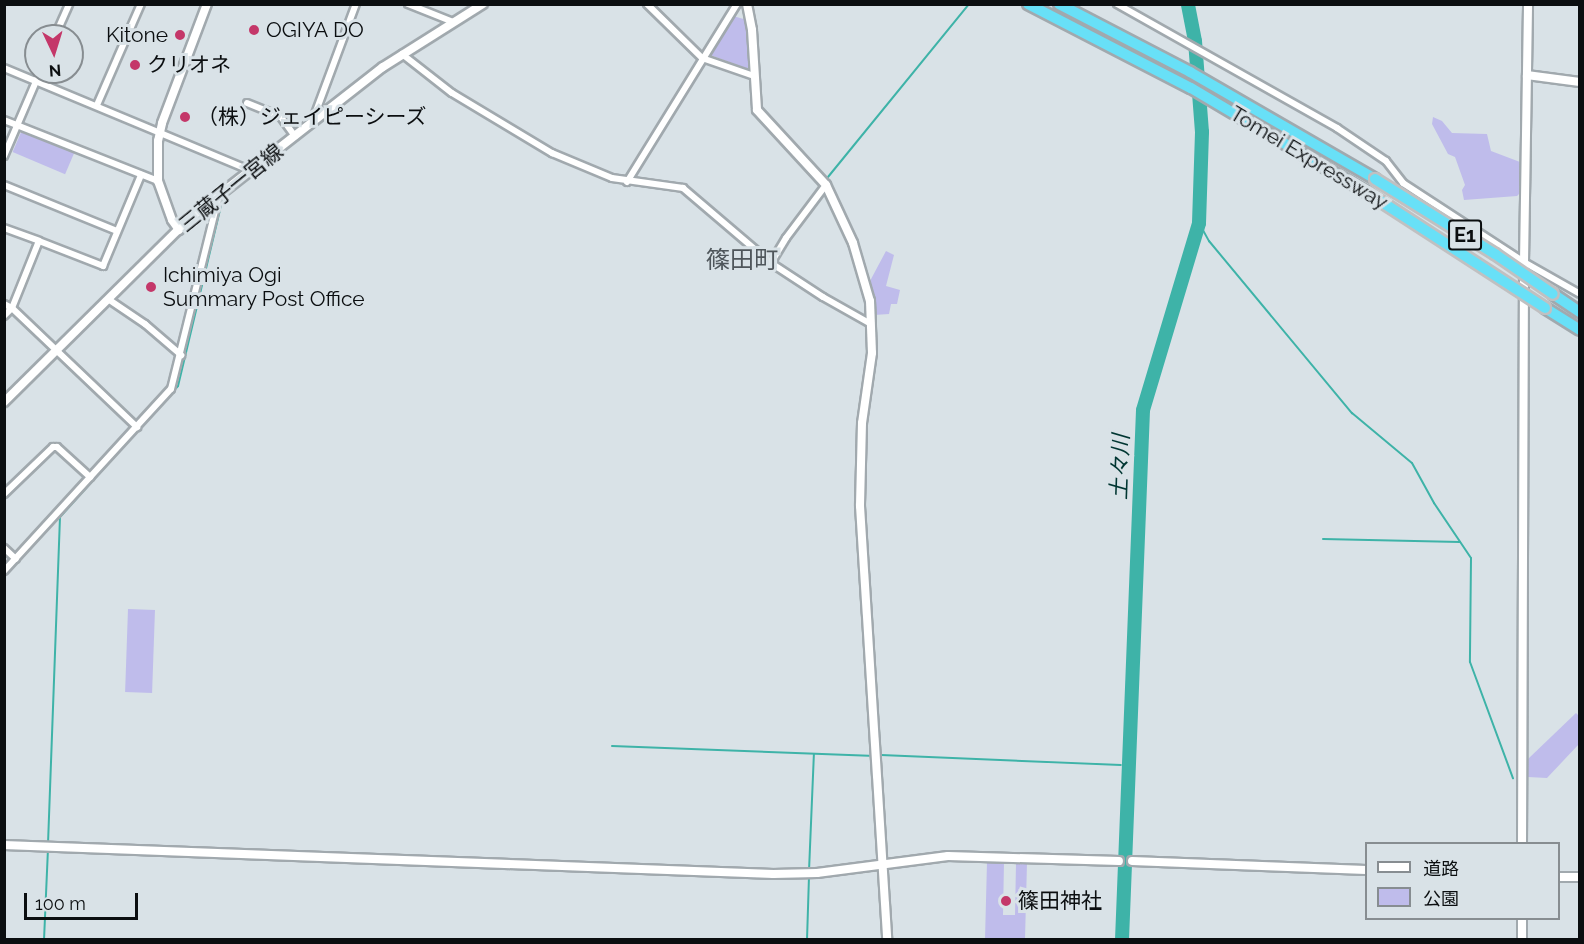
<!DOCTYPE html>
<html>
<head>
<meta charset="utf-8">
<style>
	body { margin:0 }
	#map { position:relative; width:1584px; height:944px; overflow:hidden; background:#d9e2e7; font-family:Raleway,"Noto Sans JP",sans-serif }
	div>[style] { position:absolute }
	.green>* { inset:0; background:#bfbceb; transform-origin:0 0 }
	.stream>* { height:2px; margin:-1px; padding:0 1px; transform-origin:1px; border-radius:1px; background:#3eb3a8 }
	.river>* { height:14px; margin:-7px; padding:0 7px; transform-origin:7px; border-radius:7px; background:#3eb3a8 }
	.roads { filter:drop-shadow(2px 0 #a1a9ae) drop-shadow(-2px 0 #a1a9ae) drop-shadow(0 2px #a1a9ae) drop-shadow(0 -2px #a1a9ae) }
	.minor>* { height:6px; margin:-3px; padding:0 3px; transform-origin:3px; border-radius:3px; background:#fff }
	.tertiary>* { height:8px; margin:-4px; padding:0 4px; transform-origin:4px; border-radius:4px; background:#fff }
	.secondary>* { height:8px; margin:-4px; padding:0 4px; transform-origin:4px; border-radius:4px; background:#fff }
	.motorway>* { height:10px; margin:-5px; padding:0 5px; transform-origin:5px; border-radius:5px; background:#68e0f7 }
	.bridges { filter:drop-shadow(2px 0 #c0c0c1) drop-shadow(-2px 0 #c0c0c1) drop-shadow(0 2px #c0c0c1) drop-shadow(0 -2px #c0c0c1) }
	.motorway-bridge>* { height:10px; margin:-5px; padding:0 5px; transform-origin:5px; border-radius:5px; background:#68e0f7 }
	.dots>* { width:16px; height:16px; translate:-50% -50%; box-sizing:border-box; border:3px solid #d9e2e7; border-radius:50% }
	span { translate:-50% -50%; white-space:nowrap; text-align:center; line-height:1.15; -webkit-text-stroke:6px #d9e2e7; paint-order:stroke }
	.shield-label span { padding:2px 4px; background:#d9e2e7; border:2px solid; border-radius:4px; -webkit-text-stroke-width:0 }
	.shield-label { font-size:20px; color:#0b0e10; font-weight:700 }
	.poi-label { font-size:21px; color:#0b0e10 }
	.left { translate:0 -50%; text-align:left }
	.right { translate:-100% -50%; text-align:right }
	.street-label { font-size:21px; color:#0b0e10 }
	.water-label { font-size:22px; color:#003632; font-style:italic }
	.quarter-label { font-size:24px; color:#4f565b }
	.frame { position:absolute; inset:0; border:6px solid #0b0e10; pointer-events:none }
	.legend { position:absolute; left:1365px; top:842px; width:195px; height:78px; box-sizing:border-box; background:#d9e2e7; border:2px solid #878d91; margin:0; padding:8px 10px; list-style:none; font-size:18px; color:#0b0e10 }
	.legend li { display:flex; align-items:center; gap:12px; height:30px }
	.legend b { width:30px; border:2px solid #878d91 }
	.north { position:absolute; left:24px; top:24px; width:60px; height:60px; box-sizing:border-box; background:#d9e2e7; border:2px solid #878d91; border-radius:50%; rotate:176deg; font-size:16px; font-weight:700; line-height:24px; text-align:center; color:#0b0e10 }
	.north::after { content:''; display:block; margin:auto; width:21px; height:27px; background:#c43769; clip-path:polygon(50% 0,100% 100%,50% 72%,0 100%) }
	.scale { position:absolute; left:24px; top:893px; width:114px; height:27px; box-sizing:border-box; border:3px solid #0b0e10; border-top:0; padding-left:8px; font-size:18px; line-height:21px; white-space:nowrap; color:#0b0e10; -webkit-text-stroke:4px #d9e2e7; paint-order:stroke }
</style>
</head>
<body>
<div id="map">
	<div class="green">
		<i style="clip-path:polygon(733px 16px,747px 20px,750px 68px,748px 69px,710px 55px)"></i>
		<i style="clip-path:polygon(1433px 117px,1442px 121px,1452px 133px,1487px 134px,1491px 151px,1520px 162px,1520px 193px,1517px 196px,1464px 200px,1462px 190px,1465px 185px,1455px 157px,1448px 154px,1432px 124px)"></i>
		<i style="left:22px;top:130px;width:57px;height:24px;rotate:23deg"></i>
		<i style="clip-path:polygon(886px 251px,894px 255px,886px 286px,900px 290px,897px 304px,891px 304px,889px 314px,874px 315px,870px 281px)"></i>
		<i style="left:128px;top:609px;width:27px;height:83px;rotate:2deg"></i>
		<i style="clip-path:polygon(1576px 713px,1579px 716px,1579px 744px,1547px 778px,1528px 777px,1528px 759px)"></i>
		<i style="clip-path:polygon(987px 862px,1004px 862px,1003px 915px,1015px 915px,1016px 863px,1027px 863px,1025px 939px,985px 939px)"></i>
	</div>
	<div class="stream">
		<i style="left:828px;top:177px;width:223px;rotate:-50.8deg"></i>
		<i style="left:1199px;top:223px;width:21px;rotate:61deg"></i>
		<i style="left:1209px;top:241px;width:224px;rotate:50.3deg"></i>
		<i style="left:1352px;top:413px;width:78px;rotate:39.8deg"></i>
		<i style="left:1412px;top:463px;width:46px;rotate:61.2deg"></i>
		<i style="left:1434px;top:503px;width:66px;rotate:56.1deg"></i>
		<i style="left:1471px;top:558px;width:104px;rotate:90.6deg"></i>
		<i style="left:1470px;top:662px;width:124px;rotate:69.7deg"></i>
		<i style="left:1323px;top:539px;width:137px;rotate:1.3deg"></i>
		<i style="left:612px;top:746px;width:257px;rotate:2.2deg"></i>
		<i style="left:881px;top:755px;width:240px;rotate:2.4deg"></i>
		<i style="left:48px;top:844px;width:327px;rotate:-87.9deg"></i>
		<i style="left:60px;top:517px;width:176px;rotate:-48deg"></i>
		<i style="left:178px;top:386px;width:186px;rotate:-76.6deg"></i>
		<i style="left:809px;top:871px;width:117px;rotate:-87.6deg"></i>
		<i style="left:44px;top:940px;width:91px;rotate:-87.5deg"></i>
		<i style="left:807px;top:940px;width:64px;rotate:-88.2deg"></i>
	</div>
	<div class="river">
		<i style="left:1122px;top:940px;width:530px;rotate:-87.73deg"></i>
		<i style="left:1143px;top:410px;width:195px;rotate:-73.3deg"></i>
		<i style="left:1199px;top:223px;width:91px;rotate:-88.1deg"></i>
		<i style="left:1202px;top:132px;width:91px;rotate:-94.4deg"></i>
		<i style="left:1195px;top:41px;width:38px;rotate:-101deg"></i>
	</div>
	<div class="roads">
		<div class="minor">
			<i style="left:408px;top:4px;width:48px;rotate:21.8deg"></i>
			<i style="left:647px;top:4px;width:77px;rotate:44.5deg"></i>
			<i style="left:702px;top:58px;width:55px;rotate:19.1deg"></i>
			<i style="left:1117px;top:4px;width:253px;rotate:29.4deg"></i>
			<i style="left:1337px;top:128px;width:59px;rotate:34deg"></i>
			<i style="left:1386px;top:161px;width:28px;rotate:52deg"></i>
			<i style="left:1403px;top:183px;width:145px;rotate:33.1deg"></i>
			<i style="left:1524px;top:262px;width:64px;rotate:29.7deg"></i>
			<i style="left:55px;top:36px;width:35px;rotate:-66deg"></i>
			<i style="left:402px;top:54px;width:63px;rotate:38deg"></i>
			<i style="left:452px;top:93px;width:117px;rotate:31deg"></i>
			<i style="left:552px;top:153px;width:65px;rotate:22.6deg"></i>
			<i style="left:612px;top:178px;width:72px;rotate:8deg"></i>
			<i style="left:683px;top:188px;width:116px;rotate:40.4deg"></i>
			<i style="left:771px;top:263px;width:62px;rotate:33.2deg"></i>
			<i style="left:823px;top:297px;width:55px;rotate:29.4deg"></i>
			<i style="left:4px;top:68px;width:265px;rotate:22.6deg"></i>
			<i style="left:247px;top:103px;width:37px;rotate:22deg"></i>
			<i style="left:281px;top:117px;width:24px;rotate:54deg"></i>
			<i style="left:97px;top:105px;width:110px;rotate:-66.5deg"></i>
			<i style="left:4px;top:120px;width:166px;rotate:21.6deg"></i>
			<i style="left:312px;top:122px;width:126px;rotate:-69.6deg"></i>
			<i style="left:4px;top:156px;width:91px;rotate:-66.8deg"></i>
			<i style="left:627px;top:182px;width:209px;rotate:-58.3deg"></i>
			<i style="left:4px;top:185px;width:122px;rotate:22.2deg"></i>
			<i style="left:4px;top:228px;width:37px;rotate:20deg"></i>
			<i style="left:771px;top:263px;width:29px;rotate:-59deg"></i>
			<i style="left:786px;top:238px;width:66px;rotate:-53deg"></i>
			<i style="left:108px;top:299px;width:45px;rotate:34deg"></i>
			<i style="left:145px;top:324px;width:48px;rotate:40.7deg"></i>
			<i style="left:4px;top:304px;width:9px;rotate:27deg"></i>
			<i style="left:12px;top:308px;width:173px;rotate:43.6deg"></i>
			<i style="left:4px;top:316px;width:11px;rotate:-45deg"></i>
			<i style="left:12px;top:308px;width:72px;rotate:-68.1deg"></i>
			<i style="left:39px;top:241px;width:69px;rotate:21.3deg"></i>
			<i style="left:103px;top:266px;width:99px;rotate:-67.3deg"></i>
			<i style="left:4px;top:494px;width:68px;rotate:-43.8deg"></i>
			<i style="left:53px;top:447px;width:4px"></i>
			<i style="left:57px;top:447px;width:45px;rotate:42.3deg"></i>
			<i style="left:4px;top:548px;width:16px;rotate:43deg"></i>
			<i style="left:4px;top:571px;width:247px;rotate:-47.5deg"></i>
			<i style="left:171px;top:389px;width:200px;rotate:-76.1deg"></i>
		</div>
		<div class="tertiary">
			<i style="left:747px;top:4px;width:26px;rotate:79deg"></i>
			<i style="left:752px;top:30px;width:80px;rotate:86.4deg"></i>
			<i style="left:757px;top:110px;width:102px;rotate:47.4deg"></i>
			<i style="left:826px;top:185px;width:64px;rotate:65deg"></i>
			<i style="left:853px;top:243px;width:60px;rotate:73.7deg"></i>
			<i style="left:870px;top:301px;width:52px;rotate:87.8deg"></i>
			<i style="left:872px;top:353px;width:71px;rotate:98.1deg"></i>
			<i style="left:862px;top:423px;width:83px;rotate:91.4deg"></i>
			<i style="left:860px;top:506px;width:435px;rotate:86.4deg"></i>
			<i style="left:1527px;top:75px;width:53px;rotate:7.5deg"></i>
			<i style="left:179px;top:230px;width:12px;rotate:-125deg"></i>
			<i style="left:172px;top:220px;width:41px;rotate:-109.7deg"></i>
			<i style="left:158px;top:181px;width:40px;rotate:-90deg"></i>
			<i style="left:158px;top:141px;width:18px;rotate:-77deg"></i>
			<i style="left:162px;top:123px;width:127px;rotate:-69.3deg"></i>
			<i style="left:1522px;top:844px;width:582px;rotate:-89.8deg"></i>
			<i style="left:1524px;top:262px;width:258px;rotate:-89.1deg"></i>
			<i style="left:4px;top:845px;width:770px;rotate:2.16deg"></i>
			<i style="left:773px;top:874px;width:44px;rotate:-1.3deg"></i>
			<i style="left:817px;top:873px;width:132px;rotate:-7.4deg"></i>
			<i style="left:948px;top:856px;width:171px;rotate:1.7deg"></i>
			<i style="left:1132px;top:861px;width:234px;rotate:2.2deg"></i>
			<i style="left:1558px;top:877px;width:22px"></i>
			<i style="left:1522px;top:940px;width:22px;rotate:-90deg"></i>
		</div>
		<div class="secondary">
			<i style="left:4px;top:402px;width:259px;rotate:-44.7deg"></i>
			<i style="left:188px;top:220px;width:40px;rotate:-39deg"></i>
			<i style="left:219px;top:195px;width:208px;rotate:-38deg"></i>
			<i style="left:383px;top:67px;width:118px;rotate:-32.2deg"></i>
		</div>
		<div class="motorway">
			<i style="left:1028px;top:4px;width:183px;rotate:27.3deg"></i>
			<i style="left:1191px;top:88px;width:206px;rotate:30.7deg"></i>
			<i style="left:1059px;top:4px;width:148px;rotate:27.4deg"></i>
			<i style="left:1190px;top:72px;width:214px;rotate:30deg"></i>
			<i style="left:1553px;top:294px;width:32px;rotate:34deg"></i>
			<i style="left:1545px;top:308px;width:41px;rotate:32.2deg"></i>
		</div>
	</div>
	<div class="bridges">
		<div class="motorway-bridge">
			<i style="left:1375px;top:179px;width:142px;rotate:32deg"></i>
			<i style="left:1495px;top:254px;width:70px;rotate:34.6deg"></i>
			<i style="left:1368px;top:193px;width:211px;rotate:33deg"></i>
		</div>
	</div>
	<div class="dots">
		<i style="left:254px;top:30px;background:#c43769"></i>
		<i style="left:180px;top:35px;background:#c43769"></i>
		<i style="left:135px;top:65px;background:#c43769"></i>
		<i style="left:185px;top:117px;background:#c43769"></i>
		<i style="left:151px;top:287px;background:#c43769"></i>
		<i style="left:1006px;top:901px;background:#c43769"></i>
	</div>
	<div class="shield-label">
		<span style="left:1465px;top:235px">E1</span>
	</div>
	<div class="poi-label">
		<span class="left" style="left:266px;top:30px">OGIYA DO</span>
		<span class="right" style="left:168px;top:35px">Kitone</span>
		<span class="left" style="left:147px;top:65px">クリオネ</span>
		<span class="left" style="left:197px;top:117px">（株）ジェイピーシーズ</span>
		<span class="left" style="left:163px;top:287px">Ichimiya Ogi<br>Summary Post Office</span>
		<span class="left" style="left:1018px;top:901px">篠田神社</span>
	</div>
	<div class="street-label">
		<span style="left:1309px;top:158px;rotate:31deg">Tomei Expressway</span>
		<span style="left:231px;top:188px;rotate:-39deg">三蔵子一宮線</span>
	</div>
	<div class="water-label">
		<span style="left:1120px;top:467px;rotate:-88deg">土々川</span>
	</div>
	<div class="quarter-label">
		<span style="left:742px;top:260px">篠田町</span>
	</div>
	<div class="frame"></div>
	<ul class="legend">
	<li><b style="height:8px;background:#fff"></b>道路</li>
	<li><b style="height:16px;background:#bfbceb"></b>公園</li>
	</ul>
	<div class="north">N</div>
	<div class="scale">100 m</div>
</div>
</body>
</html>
